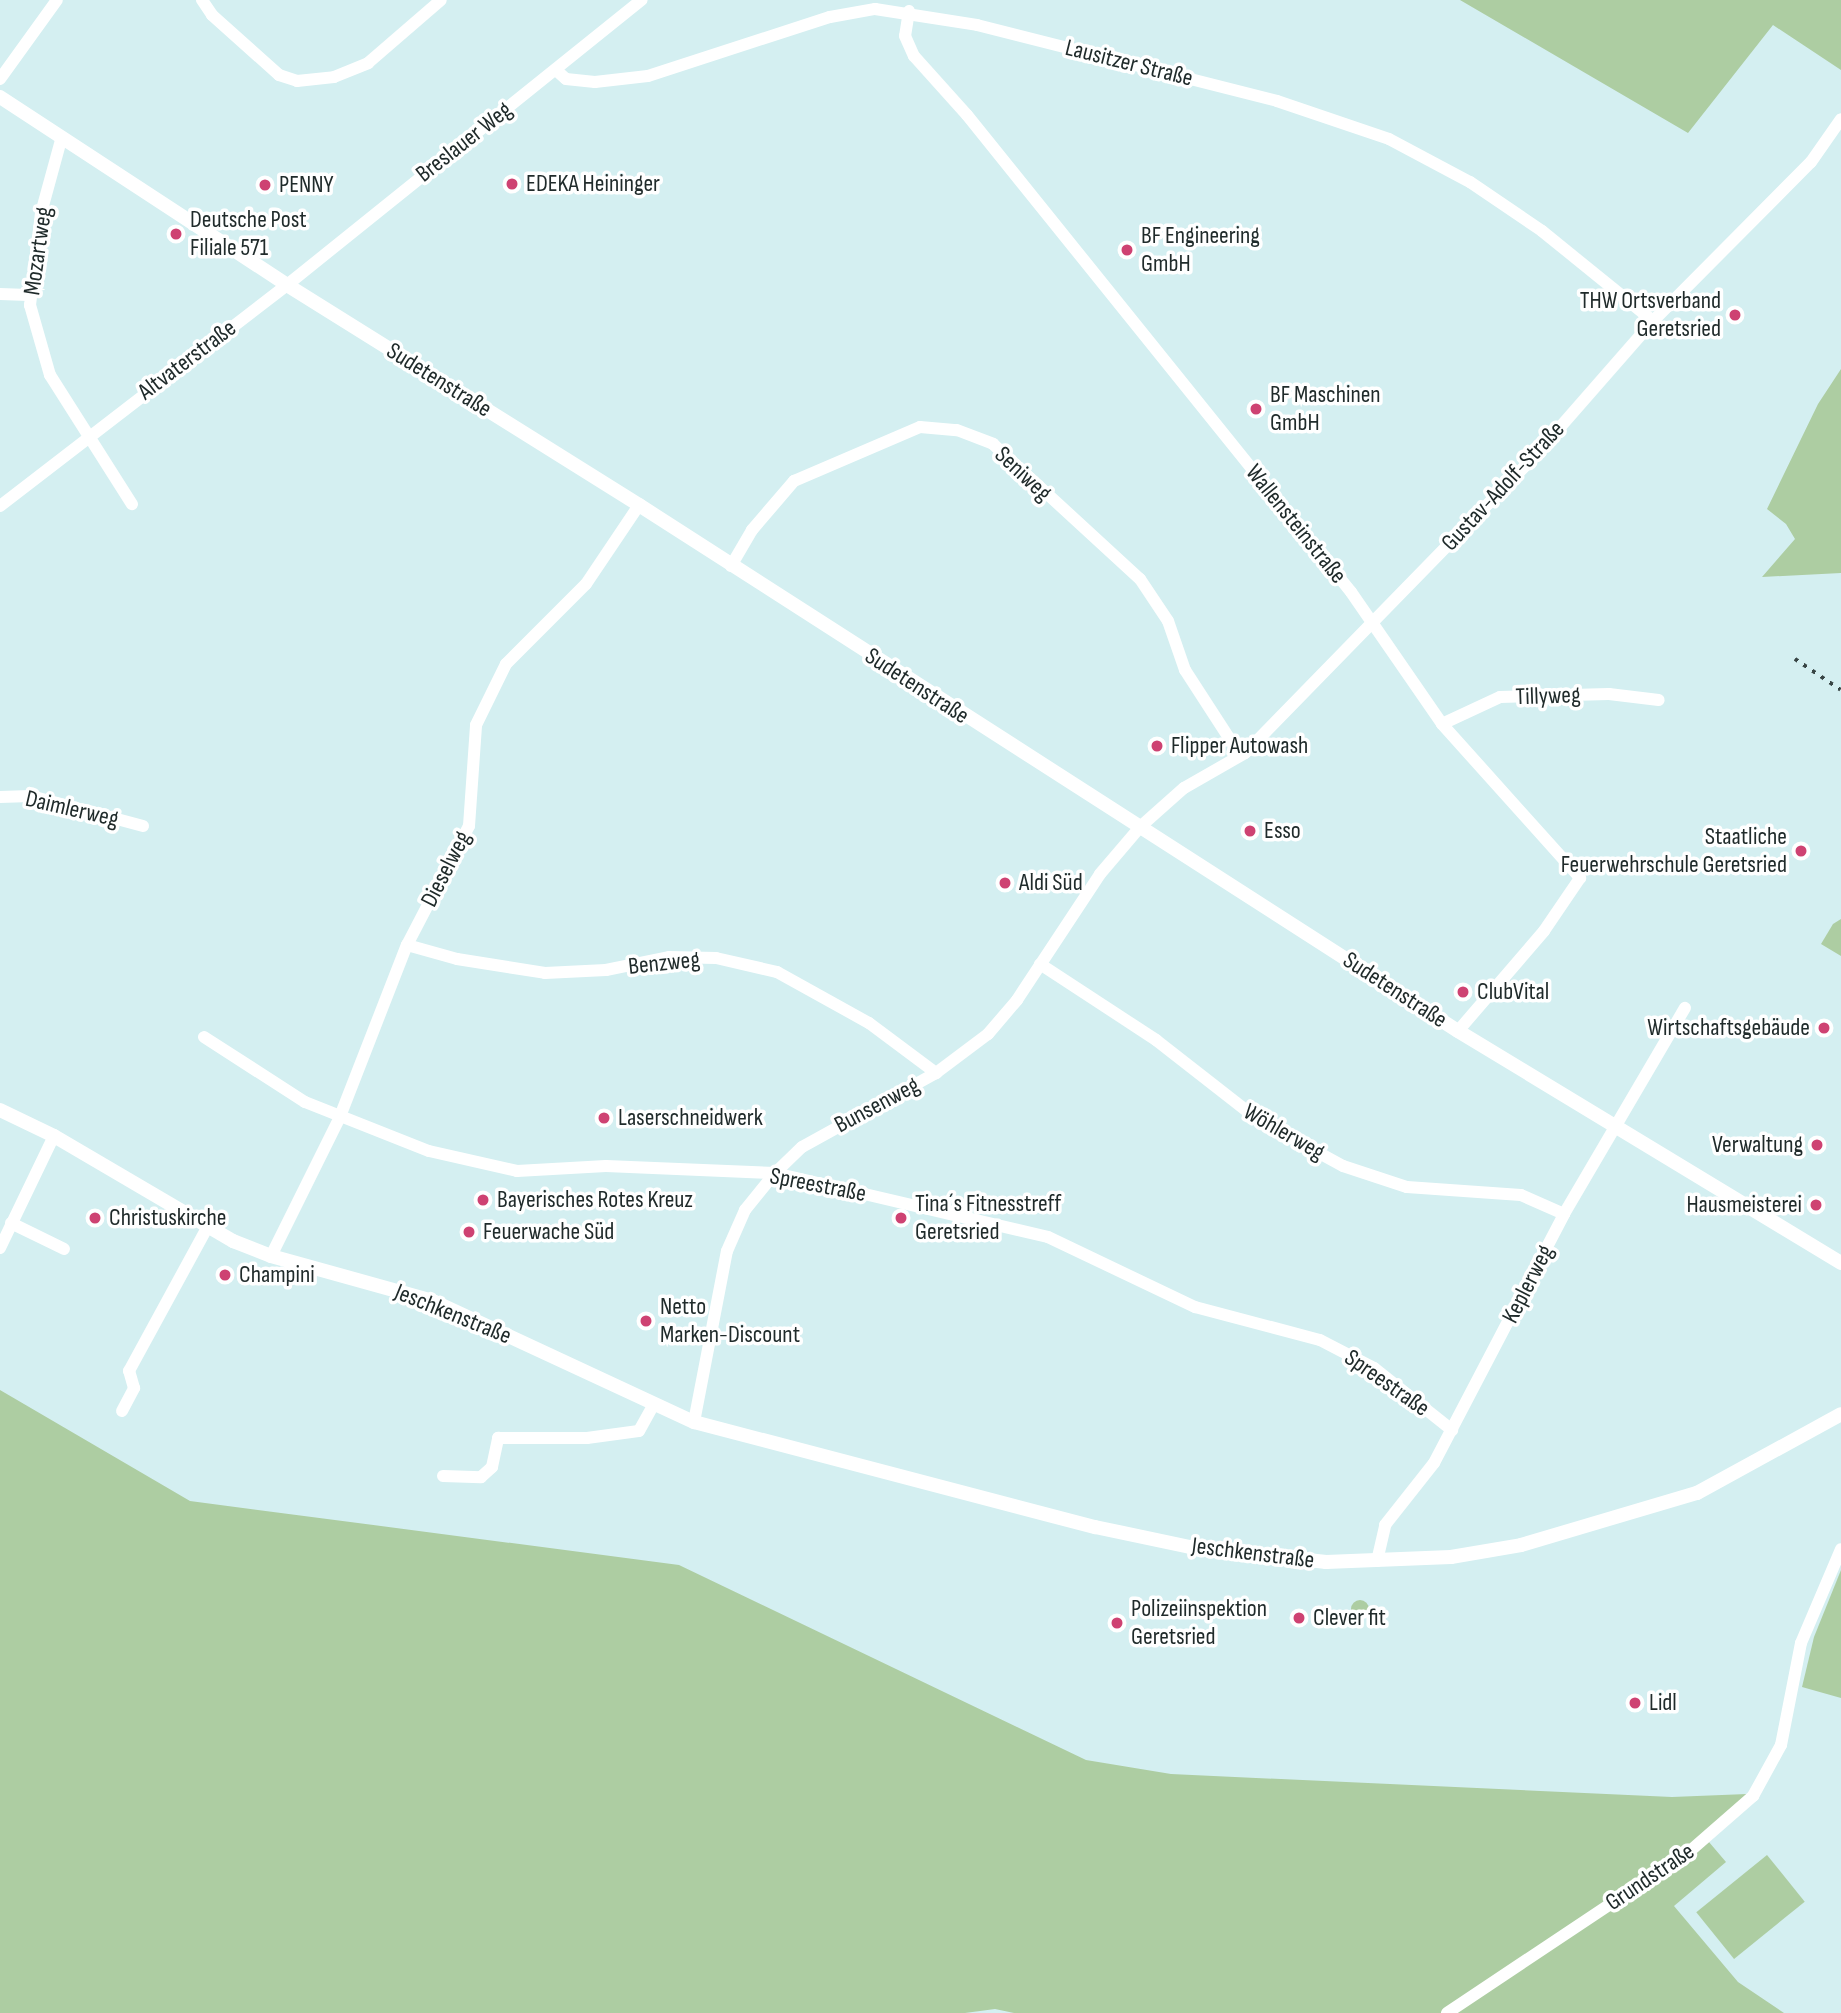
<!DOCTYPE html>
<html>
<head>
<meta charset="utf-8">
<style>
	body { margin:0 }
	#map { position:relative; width:1841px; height:2013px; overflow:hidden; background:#d4eff1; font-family:"Sofia Sans Condensed",sans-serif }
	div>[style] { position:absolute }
	.green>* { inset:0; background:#adcda2; transform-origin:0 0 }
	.round { border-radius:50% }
	.minor>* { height:12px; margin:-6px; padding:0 6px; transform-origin:6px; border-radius:6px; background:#fff }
	.tertiary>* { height:14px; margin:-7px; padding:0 7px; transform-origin:7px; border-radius:7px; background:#fff }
	.rail>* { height:3.5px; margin-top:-1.75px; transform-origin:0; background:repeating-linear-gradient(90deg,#384545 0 3.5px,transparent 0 10.5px) }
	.dots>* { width:19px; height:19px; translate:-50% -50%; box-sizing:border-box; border:4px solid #fff; border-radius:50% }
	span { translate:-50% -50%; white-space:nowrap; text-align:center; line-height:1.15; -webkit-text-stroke:7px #fff; paint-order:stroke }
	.street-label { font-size:24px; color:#202b2b }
	.poi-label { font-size:24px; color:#202b2b }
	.left { translate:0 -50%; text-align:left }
	.right { translate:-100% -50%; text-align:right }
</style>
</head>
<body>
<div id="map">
	<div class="green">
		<i style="clip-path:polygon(1460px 0,1841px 0,1841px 70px,1773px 25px,1688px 133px)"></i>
		<i style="clip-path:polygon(1841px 369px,1841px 573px,1762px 577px,1795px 539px,1786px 524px,1767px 509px,1818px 404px)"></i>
		<i style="clip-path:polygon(1841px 919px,1841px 956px,1821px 944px,1833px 924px)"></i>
		<i style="clip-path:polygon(0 1390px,190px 1501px,679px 1565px,1086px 1760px,1171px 1774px,1672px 1797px,1747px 1794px,1703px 1835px,1726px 1862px,1674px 1906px,1738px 1982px,1784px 2013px,1014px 2013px,995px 2009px,965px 2013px,0 2013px)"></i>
		<i style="clip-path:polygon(1841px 1570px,1841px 1698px,1802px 1687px,1814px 1637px)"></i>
		<i class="round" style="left:1351px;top:1600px;width:18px;height:18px"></i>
		<i style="left:1767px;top:1855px;width:60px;height:91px;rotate:51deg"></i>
	</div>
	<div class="minor">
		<i style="left:202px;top:0;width:18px;rotate:56deg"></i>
		<i style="left:212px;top:15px;width:90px;rotate:41.8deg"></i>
		<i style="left:279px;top:75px;width:19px;rotate:18deg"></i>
		<i style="left:297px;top:81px;width:37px;rotate:-6deg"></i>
		<i style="left:334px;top:77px;width:37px;rotate:-22deg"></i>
		<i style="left:368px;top:63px;width:96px;rotate:-40.8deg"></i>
		<i style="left:909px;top:11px;width:25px;rotate:99deg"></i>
		<i style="left:905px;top:36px;width:22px;rotate:66deg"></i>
		<i style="left:914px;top:56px;width:79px;rotate:48.1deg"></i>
		<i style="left:967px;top:115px;width:612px;rotate:51.16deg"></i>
		<i style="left:1351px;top:592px;width:160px;rotate:55.4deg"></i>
		<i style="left:1442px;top:724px;width:207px;rotate:48.1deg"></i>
		<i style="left:1580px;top:878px;width:64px;rotate:124.2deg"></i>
		<i style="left:1544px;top:931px;width:132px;rotate:130.7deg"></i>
		<i style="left:556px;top:70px;width:13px;rotate:42deg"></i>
		<i style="left:566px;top:79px;width:29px;rotate:6deg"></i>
		<i style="left:595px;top:82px;width:53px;rotate:-6.5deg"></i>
		<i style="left:648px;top:76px;width:191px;rotate:-18deg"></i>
		<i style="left:830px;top:17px;width:46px;rotate:-10.1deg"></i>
		<i style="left:875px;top:9px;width:103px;rotate:8.9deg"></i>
		<i style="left:977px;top:25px;width:309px;rotate:14.2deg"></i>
		<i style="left:1277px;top:101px;width:118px;rotate:18.7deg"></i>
		<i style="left:1389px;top:139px;width:92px;rotate:28deg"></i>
		<i style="left:1470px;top:182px;width:87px;rotate:34.2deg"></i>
		<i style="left:1542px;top:231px;width:143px;rotate:39deg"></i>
		<i style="left:0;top:79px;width:97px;rotate:-54.2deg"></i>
		<i style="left:61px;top:140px;width:76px;rotate:105.3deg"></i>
		<i style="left:41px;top:213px;width:93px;rotate:96.8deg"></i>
		<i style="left:30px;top:305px;width:73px;rotate:74.1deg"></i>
		<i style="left:50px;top:375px;width:153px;rotate:57.6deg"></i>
		<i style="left:0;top:294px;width:28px;rotate:2deg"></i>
		<i style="left:0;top:506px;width:362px;rotate:-37.6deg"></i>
		<i style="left:287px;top:285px;width:455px;rotate:-38.8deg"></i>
		<i style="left:731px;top:566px;width:42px;rotate:-59.7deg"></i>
		<i style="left:752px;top:530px;width:65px;rotate:-49.4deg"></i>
		<i style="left:794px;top:481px;width:137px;rotate:-23.2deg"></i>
		<i style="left:920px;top:427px;width:37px;rotate:5deg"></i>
		<i style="left:957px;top:430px;width:39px;rotate:21deg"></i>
		<i style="left:993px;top:444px;width:200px;rotate:42.6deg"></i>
		<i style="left:1140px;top:579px;width:50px;rotate:56.3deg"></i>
		<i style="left:1168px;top:621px;width:52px;rotate:70.9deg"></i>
		<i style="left:1185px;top:670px;width:101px;rotate:57.1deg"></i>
		<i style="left:1442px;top:724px;width:64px;rotate:-25deg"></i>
		<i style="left:1500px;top:697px;width:109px;rotate:-1.6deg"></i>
		<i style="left:1609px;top:694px;width:50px;rotate:6.8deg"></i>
		<i style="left:0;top:797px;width:31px;rotate:-2deg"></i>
		<i style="left:31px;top:796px;width:116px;rotate:15deg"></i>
		<i style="left:407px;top:945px;width:52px;rotate:15.6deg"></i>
		<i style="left:457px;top:959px;width:89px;rotate:9deg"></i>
		<i style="left:545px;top:973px;width:61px;rotate:-2.8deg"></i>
		<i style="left:606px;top:970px;width:64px;rotate:-11.7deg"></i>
		<i style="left:669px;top:957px;width:47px;rotate:1.2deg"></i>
		<i style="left:716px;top:958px;width:63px;rotate:12.9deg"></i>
		<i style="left:777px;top:972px;width:105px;rotate:29deg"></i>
		<i style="left:869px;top:1023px;width:84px;rotate:36.7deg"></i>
		<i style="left:1040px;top:964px;width:139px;rotate:33.2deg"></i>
		<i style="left:1156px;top:1040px;width:128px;rotate:38deg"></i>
		<i style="left:1257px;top:1119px;width:98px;rotate:28.7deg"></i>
		<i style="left:1343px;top:1166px;width:67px;rotate:18.2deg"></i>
		<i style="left:1407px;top:1187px;width:114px;rotate:4deg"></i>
		<i style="left:1521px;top:1195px;width:47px;rotate:23.8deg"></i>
		<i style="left:204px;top:1037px;width:120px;rotate:32.8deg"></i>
		<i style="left:305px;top:1102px;width:133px;rotate:21.6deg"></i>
		<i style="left:429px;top:1151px;width:90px;rotate:12.8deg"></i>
		<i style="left:517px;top:1171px;width:89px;rotate:-3.2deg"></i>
		<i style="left:606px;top:1166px;width:169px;rotate:2.4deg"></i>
		<i style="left:775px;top:1173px;width:280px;rotate:13.2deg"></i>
		<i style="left:1048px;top:1237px;width:163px;rotate:25.5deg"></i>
		<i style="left:1195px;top:1307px;width:129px;rotate:14.8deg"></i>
		<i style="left:1320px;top:1340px;width:61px;rotate:27.4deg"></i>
		<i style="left:1374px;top:1368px;width:100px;rotate:38.5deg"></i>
		<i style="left:11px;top:1223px;width:59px;rotate:26.1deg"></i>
		<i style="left:0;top:1248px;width:124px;rotate:-64.3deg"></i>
		<i style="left:271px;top:1256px;width:153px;rotate:-63.6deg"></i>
		<i style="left:339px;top:1119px;width:187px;rotate:-68.7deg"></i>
		<i style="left:407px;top:945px;width:134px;rotate:-62.5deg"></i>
		<i style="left:469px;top:826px;width:101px;rotate:-86deg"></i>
		<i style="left:476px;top:725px;width:68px;rotate:-63.8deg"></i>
		<i style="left:506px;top:664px;width:113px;rotate:-45deg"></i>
		<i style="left:586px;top:584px;width:95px;rotate:-56.1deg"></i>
		<i style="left:122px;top:1411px;width:26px;rotate:-62deg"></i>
		<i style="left:134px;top:1388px;width:18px;rotate:-106deg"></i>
		<i style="left:129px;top:1371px;width:163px;rotate:-61.4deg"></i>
		<i style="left:694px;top:1422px;width:174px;rotate:-79.1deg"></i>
		<i style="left:727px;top:1251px;width:45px;rotate:-66.3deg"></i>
		<i style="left:745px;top:1210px;width:48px;rotate:-51deg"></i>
		<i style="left:775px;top:1173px;width:37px;rotate:-44deg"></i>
		<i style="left:802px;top:1147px;width:153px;rotate:-28.9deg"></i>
		<i style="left:936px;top:1073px;width:65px;rotate:-36.9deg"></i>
		<i style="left:988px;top:1034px;width:45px;rotate:-49.5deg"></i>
		<i style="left:1017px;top:1000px;width:151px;rotate:-56.6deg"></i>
		<i style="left:1100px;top:874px;width:62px;rotate:-49.6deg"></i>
		<i style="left:1140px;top:827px;width:59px;rotate:-41.6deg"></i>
		<i style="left:1184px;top:788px;width:70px;rotate:-29.8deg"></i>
		<i style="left:1245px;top:753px;width:414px;rotate:-45.7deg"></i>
		<i style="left:1534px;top:457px;width:181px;rotate:-48.8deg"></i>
		<i style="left:1653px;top:321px;width:224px;rotate:-45.2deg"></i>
		<i style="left:1811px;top:162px;width:52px;rotate:-55.1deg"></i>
		<i style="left:443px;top:1476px;width:38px;rotate:2deg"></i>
		<i style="left:481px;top:1477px;width:15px;rotate:-42deg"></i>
		<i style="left:492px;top:1467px;width:30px;rotate:-78deg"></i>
		<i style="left:498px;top:1438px;width:89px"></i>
		<i style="left:587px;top:1438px;width:52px;rotate:-7.7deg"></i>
		<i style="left:639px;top:1431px;width:31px;rotate:-61deg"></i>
		<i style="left:1377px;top:1561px;width:37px;rotate:-77deg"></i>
		<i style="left:1385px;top:1525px;width:79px;rotate:-51.7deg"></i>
		<i style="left:1434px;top:1463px;width:281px;rotate:-62.4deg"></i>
		<i style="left:1564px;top:1214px;width:239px;rotate:-59.6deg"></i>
		<i style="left:1447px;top:2013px;width:292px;rotate:-33.7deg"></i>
		<i style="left:1690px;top:1851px;width:84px;rotate:-41.1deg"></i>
		<i style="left:1753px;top:1796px;width:58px;rotate:-61.2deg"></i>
		<i style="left:1781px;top:1745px;width:104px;rotate:-78.9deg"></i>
		<i style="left:1801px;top:1643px;width:102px;rotate:-66.9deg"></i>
	</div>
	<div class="tertiary">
		<i style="left:0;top:97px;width:343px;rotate:33.2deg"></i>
		<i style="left:287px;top:285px;width:415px;rotate:32deg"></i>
		<i style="left:639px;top:505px;width:973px;rotate:32.71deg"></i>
		<i style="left:1458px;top:1031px;width:448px;rotate:31.2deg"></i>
		<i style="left:0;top:1110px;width:60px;rotate:25.7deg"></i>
		<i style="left:54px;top:1136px;width:208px;rotate:30.4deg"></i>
		<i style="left:233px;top:1241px;width:41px;rotate:21.5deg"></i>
		<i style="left:271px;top:1256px;width:168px;rotate:15.5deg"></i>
		<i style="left:433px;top:1301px;width:288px;rotate:24.9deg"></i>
		<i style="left:694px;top:1422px;width:415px;rotate:14.7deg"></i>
		<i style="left:1095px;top:1527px;width:97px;rotate:11.9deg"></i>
		<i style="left:1190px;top:1547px;width:137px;rotate:6.3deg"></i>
		<i style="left:1326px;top:1562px;width:125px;rotate:-2.3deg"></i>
		<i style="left:1451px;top:1557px;width:71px;rotate:-9.7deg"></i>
		<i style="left:1521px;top:1545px;width:184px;rotate:-16.5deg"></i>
		<i style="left:1697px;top:1493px;width:164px;rotate:-28.7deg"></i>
	</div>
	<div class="rail">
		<i style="left:1795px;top:659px;width:55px;rotate:34deg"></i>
	</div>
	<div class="dots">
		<i style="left:512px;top:184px;background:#ce4272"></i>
		<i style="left:265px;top:185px;background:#ce4272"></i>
		<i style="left:176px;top:234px;background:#ce4272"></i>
		<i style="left:1127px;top:250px;background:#ce4272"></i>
		<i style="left:1735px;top:315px;background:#ce4272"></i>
		<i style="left:1256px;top:409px;background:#ce4272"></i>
		<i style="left:1157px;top:746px;background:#ce4272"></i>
		<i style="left:1250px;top:831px;background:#ce4272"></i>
		<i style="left:1801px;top:851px;background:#ce4272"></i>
		<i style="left:1005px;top:883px;background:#ce4272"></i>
		<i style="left:1463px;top:992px;background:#ce4272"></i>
		<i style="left:1824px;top:1028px;background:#ce4272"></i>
		<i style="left:604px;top:1118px;background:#ce4272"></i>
		<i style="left:1817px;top:1145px;background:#ce4272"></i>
		<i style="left:483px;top:1200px;background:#ce4272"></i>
		<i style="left:1816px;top:1205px;background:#ce4272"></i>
		<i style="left:95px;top:1218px;background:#ce4272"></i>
		<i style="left:901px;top:1218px;background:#ce4272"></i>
		<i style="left:469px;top:1232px;background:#ce4272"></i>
		<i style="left:225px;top:1275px;background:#ce4272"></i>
		<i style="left:646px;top:1321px;background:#ce4272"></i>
		<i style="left:1299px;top:1618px;background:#ce4272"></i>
		<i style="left:1117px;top:1623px;background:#ce4272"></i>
		<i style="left:1635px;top:1703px;background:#ce4272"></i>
	</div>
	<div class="street-label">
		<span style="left:1129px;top:63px;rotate:14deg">Lausitzer Straße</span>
		<span style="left:464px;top:142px;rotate:-38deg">Breslauer Weg</span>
		<span style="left:38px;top:251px;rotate:-82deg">Mozartweg</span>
		<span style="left:187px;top:360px;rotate:-37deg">Altvaterstraße</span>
		<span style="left:439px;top:380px;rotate:32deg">Sudetenstraße</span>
		<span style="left:1023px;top:474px;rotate:43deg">Seniweg</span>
		<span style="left:1503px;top:486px;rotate:-47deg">Gustav-Adolf-Straße</span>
		<span style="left:1296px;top:524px;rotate:51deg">Wallensteinstraße</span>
		<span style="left:917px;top:686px;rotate:33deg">Sudetenstraße</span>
		<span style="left:1548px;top:696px;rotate:-2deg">Tillyweg</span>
		<span style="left:72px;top:809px;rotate:13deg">Daimlerweg</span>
		<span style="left:446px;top:869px;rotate:-63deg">Dieselweg</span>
		<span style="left:664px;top:963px;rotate:-6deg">Benzweg</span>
		<span style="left:1395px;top:990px;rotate:33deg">Sudetenstraße</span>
		<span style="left:877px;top:1105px;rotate:-28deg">Bunsenweg</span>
		<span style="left:1284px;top:1132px;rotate:30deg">Wöhlerweg</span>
		<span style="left:818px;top:1185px;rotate:11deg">Spreestraße</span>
		<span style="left:1528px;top:1284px;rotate:-63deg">Keplerweg</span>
		<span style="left:453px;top:1314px;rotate:22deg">Jeschkenstraße</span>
		<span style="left:1387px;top:1383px;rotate:35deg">Spreestraße</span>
		<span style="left:1253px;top:1553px;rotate:7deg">Jeschkenstraße</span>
		<span style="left:1650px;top:1877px;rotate:-34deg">Grundstraße</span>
	</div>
	<div class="poi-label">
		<span class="left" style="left:526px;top:184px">EDEKA Heininger</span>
		<span class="left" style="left:279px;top:185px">PENNY</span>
		<span class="left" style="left:190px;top:234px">Deutsche Post<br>Filiale 571</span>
		<span class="left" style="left:1141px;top:250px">BF Engineering<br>GmbH</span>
		<span class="right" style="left:1721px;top:315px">THW Ortsverband<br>Geretsried</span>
		<span class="left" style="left:1270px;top:409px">BF Maschinen<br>GmbH</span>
		<span class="left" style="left:1171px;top:746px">Flipper Autowash</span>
		<span class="left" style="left:1264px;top:831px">Esso</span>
		<span class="right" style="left:1787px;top:851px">Staatliche<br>Feuerwehrschule Geretsried</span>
		<span class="left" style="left:1019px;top:883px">Aldi Süd</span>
		<span class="left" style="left:1477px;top:992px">ClubVital</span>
		<span class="right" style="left:1810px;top:1028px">Wirtschaftsgebäude</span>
		<span class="left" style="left:618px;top:1118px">Laserschneidwerk</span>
		<span class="right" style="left:1803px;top:1145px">Verwaltung</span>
		<span class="left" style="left:497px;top:1200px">Bayerisches Rotes Kreuz</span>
		<span class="left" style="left:915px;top:1218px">Tina´s Fitnesstreff<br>Geretsried</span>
		<span class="right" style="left:1802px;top:1205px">Hausmeisterei</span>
		<span class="left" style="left:109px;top:1218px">Christuskirche</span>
		<span class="left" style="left:483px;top:1232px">Feuerwache Süd</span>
		<span class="left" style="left:239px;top:1275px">Champini</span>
		<span class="left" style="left:660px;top:1321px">Netto<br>Marken-Discount</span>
		<span class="left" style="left:1131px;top:1623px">Polizeiinspektion<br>Geretsried</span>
		<span class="left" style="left:1313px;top:1618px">Clever fit</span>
		<span class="left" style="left:1649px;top:1703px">Lidl</span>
	</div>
</div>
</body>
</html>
